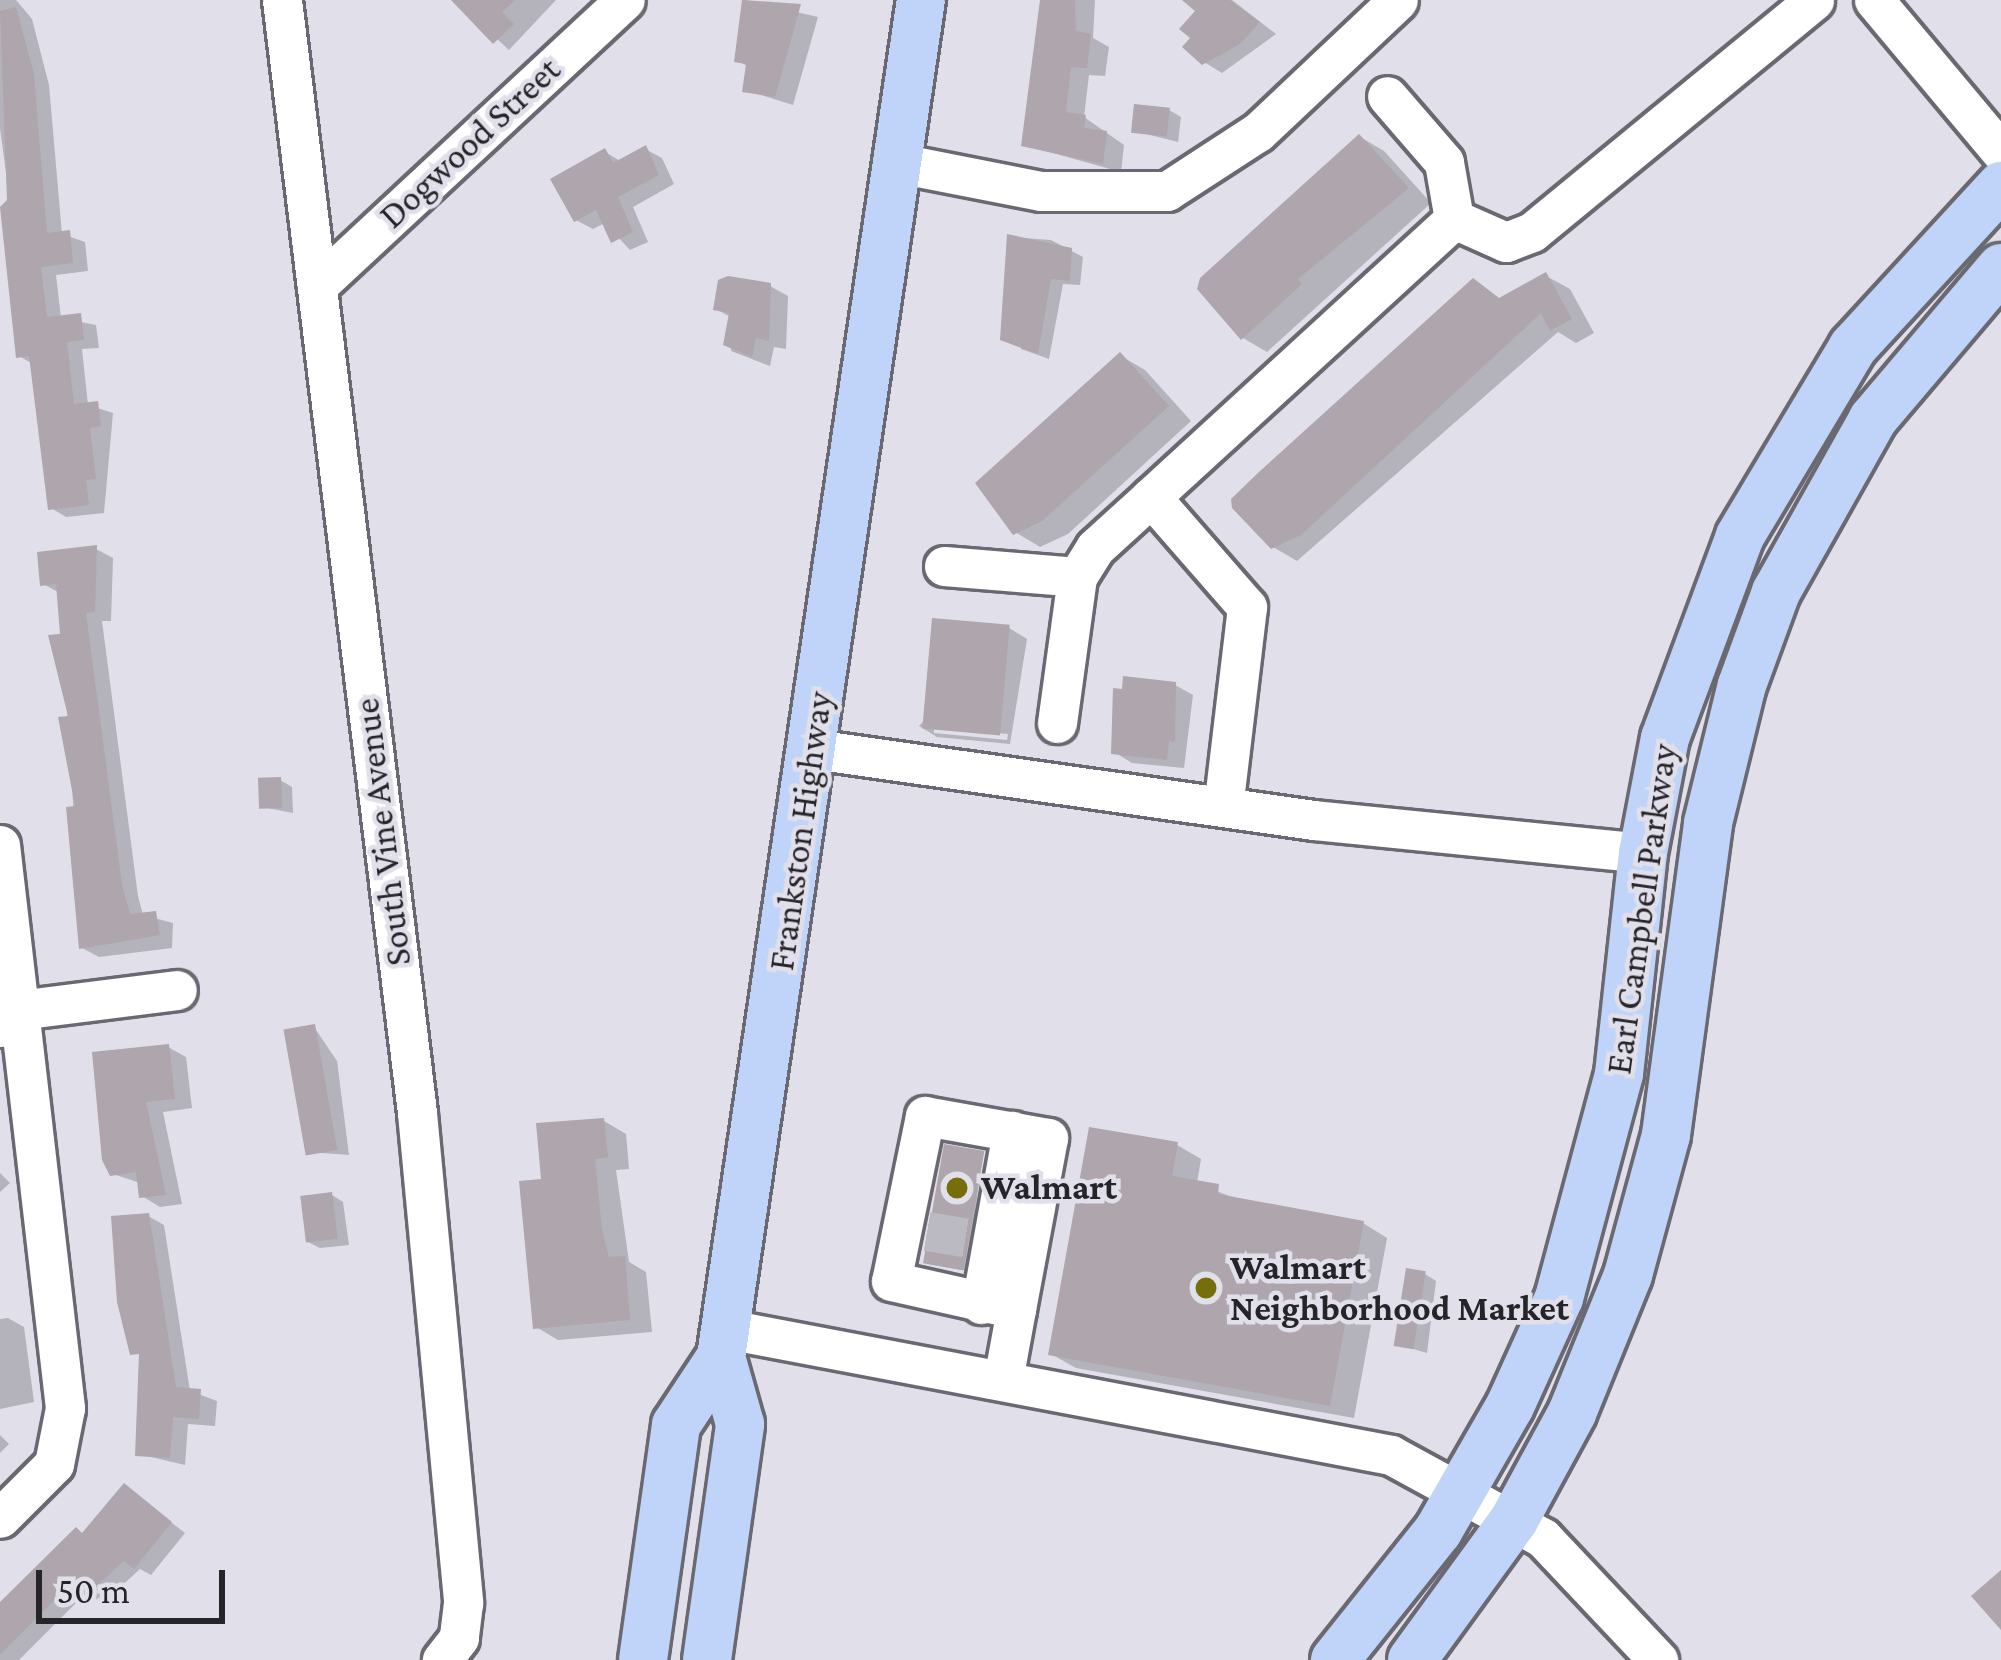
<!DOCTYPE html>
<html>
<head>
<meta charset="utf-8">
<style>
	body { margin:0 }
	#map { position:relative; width:2001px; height:1660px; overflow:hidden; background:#e1dfea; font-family:"Crimson Pro",serif }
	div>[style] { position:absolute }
	.shadow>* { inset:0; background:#0003 }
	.building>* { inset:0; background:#aea5ad; transform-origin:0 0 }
	.minor-tunnel>* { height:39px; margin-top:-19.5px; transform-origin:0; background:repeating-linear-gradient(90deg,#bbbac3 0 39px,transparent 0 59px) }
	.roads { filter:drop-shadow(3px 0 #6a6871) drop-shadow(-3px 0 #6a6871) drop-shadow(0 3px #6a6871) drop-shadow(0 -3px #6a6871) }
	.minor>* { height:39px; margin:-19.5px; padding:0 19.5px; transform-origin:19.5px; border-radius:19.5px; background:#fff }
	.major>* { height:48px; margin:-24px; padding:0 24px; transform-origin:24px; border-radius:24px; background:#bfd4f8 }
	.dots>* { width:33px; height:33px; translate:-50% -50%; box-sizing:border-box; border:6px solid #e1dfea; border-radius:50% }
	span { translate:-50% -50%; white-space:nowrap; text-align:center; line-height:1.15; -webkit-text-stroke:9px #e1dfea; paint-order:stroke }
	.street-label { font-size:36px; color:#252428 }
	.poi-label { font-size:36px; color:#252428; font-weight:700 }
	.left { translate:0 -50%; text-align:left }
	.scale { position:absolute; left:36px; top:1570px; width:189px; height:54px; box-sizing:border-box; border:6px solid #252428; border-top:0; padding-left:15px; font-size:36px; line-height:42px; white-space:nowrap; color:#252428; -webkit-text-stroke:9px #e1dfea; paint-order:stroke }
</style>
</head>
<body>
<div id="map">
	<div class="shadow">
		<i style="clip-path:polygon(0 0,16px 0,32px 19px,49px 85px,62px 234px,85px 242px,88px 271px,56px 275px,61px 318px,96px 325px,99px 348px,82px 349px,88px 405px,113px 413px,104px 513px,66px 517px,51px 508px,33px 364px,19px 356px,3px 204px,10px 203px,0 128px)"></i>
		<i style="clip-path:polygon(455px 0,556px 0,509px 50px)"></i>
		<i style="clip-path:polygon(745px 0,818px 17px,793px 105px,745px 90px,749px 67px,738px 61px)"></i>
		<i style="clip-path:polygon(1044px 0,1095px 0,1093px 38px,1109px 47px,1105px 76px,1089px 75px,1084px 117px,1124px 145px,1121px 172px,1024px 145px)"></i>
		<i style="clip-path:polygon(1210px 0,1232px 0,1276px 34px,1222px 73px,1204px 62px)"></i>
		<i style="clip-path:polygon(1169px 110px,1181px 117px,1178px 142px,1134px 131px)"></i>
		<i style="clip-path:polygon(1360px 137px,1384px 151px,1431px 203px,1267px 352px,1243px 338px)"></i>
		<i style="clip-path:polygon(645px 149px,662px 158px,674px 184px,633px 207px,648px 242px,630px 250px,605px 223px,593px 229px,576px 220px,605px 152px,622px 162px)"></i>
		<i style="clip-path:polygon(1010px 237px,1051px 240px,1083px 257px,1080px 285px,1063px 284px,1049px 359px,1021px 349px)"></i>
		<i style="clip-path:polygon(1546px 276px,1570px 289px,1594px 333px,1576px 343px,1558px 332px,1297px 561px,1273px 547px,1473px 282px,1502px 300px)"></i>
		<i style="clip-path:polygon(770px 286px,788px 296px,786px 349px,774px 347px,770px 366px,731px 351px,732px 318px,716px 309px)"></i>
		<i style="clip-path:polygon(1121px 356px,1145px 370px,1191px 421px,1068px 534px,1040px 547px,1015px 532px)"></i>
		<i style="clip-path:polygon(96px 549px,113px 558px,111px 621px,102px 621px,138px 896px,143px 915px,173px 923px,172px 948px,99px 957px,82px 948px,60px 593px,43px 584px)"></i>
		<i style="clip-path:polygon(evenodd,1009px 628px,1027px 639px,1010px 744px,937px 737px,919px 726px,1009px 628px,934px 727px,1008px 734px,1007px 740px,934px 733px,934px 727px)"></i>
		<i style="clip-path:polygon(1175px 685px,1193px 695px,1184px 768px,1132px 763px,1114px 752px)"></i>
		<i style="clip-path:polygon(280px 780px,292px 787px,293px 813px,262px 807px)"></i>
		<i style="clip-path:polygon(314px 1027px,337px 1061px,349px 1155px,309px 1152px)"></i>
		<i style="clip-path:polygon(168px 1047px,186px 1057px,192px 1108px,163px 1112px,182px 1204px,160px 1207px,142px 1196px,140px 1183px,113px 1174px)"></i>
		<i style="clip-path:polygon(604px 1121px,626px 1134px,629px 1169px,616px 1170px,629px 1262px,646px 1272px,652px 1332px,558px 1340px,536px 1327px,544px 1182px)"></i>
		<i style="clip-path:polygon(1177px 1145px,1201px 1159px,1197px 1183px,1244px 1202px,1363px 1223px,1387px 1238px,1354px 1418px,1076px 1368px,1051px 1354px)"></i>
		<i style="clip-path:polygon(983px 1154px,967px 1271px,928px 1264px)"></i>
		<i style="clip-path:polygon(0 1173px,10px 1183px,0 1192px)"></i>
		<i style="clip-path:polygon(332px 1195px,343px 1202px,349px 1245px,320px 1248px,308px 1242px)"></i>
		<i style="clip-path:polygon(148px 1216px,164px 1225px,190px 1391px,217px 1401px,215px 1426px,188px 1424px,185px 1465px,138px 1454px,141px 1358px,123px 1327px,114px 1219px)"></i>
		<i style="clip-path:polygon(1425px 1274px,1436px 1281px,1427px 1353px,1399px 1345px)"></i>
		<i style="clip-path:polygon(8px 1318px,24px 1327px,34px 1402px,0 1409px,0 1319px)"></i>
		<i style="clip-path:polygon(0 1435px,9px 1444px,0 1453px)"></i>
		<i style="clip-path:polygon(124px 1486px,185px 1533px,151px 1575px,140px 1569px,103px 1603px,86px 1593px,19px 1660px,0 1660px,0 1603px,84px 1535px)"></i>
	</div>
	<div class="building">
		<i style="clip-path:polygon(451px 0,515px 0,502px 12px,514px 24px,493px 44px)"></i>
		<i style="clip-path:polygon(742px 0,801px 4px,775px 97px,742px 92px,746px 64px,734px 62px)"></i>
		<i style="clip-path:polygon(1040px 0,1075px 0,1076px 31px,1091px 34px,1087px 68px,1071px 67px,1066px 112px,1086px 115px,1084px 128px,1107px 131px,1103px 164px,1021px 146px)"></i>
		<i style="clip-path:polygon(1182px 0,1230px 0,1260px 22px,1240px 44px,1202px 65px,1182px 47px,1190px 38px,1179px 29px,1195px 11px)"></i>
		<i style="clip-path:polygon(16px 7px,34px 74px,47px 233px,70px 230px,73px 263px,41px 267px,47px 317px,81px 313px,84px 340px,67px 342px,74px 404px,98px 401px,101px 426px,90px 428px,96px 479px,86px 480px,89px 505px,48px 510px,29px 356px,16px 358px,0 207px,7px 200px,0 11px)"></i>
		<i style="left:1134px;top:104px;width:36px;height:29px;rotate:6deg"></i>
		<i style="clip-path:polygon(1359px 134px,1409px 188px,1298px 279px,1302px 284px,1241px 340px,1197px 289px,1200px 278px)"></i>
		<i style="clip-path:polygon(646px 145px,659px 175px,618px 197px,633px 232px,611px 243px,596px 210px,574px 222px,550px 179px,605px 148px,613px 163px)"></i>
		<i style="clip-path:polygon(1007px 234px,1072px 248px,1070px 281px,1051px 279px,1038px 354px,1000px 340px)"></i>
		<i style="clip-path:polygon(1546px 272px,1572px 319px,1550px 331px,1541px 313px,1301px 535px,1271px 549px,1232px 508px,1231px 499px,1260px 471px,1473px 278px,1499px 298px)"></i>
		<i style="clip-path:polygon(728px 276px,771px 283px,769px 341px,756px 338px,752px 357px,723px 345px,729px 313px,713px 310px,718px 280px)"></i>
		<i style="clip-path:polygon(1120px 352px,1169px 406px,1042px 521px,1013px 535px,975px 483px)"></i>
		<i style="clip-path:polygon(97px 545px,95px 612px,86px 613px,122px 885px,130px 914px,156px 911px,160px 935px,79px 949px,66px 807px,75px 806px,58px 717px,68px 716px,48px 635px,60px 634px,56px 584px,40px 586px,37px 552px)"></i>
		<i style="left:932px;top:618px;width:78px;height:111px;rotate:5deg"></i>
		<i style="clip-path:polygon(1123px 676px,1176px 682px,1175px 742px,1169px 741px,1167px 760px,1111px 754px,1113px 688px,1122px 689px)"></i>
		<i style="left:281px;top:777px;width:31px;height:23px;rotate:88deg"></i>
		<i style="left:315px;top:1024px;width:128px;height:32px;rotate:80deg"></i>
		<i style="clip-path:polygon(169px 1044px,175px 1099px,146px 1102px,166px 1195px,139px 1198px,136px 1172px,110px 1176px,102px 1160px,92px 1052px)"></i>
		<i style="clip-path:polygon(604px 1118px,608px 1157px,595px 1159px,602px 1230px,609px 1257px,625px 1256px,630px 1320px,533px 1329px,519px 1181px,541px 1179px,536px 1123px)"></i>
		<i style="clip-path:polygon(1089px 1127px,1178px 1142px,1172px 1176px,1219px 1184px,1218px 1194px,1364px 1221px,1330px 1406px,1048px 1355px)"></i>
		<i style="left:944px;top:1144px;width:41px;height:121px;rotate:10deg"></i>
		<i style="left:332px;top:1192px;width:47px;height:32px;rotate:83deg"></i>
		<i style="clip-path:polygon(149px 1213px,176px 1387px,201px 1389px,199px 1419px,173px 1417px,170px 1458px,135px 1456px,139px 1354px,130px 1355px,117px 1302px,111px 1216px)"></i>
		<i style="left:1406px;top:1268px;width:20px;height:79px;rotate:9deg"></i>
		<i style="clip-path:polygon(124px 1483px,172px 1522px,134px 1569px,124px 1561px,85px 1596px,72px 1582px,0 1655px,0 1602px,76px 1527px,82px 1533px)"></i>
		<i style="clip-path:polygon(2001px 1570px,2001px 1630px,1971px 1596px)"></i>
	</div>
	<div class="minor-tunnel">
		<i style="left:927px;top:1231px;width:43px;rotate:9.5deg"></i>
	</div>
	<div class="roads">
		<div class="minor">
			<i style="left:282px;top:0;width:1121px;rotate:83.08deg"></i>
			<i style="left:417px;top:1113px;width:492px;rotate:84.6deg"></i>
			<i style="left:463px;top:1603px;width:35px;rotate:97deg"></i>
			<i style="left:459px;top:1638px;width:28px;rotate:128deg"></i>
			<i style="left:1874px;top:0;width:198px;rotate:50.1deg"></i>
			<i style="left:898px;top:163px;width:146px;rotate:11.1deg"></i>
			<i style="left:1041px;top:191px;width:126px"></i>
			<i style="left:1167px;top:191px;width:108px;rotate:-33deg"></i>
			<i style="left:1258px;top:132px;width:192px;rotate:-43.3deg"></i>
			<i style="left:1454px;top:219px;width:57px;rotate:23.9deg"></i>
			<i style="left:1506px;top:242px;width:28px;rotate:-21deg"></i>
			<i style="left:1532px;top:232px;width:365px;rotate:-39.4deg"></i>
			<i style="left:317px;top:286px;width:420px;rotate:-42.9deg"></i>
			<i style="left:1151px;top:497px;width:411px;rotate:-42.5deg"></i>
			<i style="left:1454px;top:219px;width:58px;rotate:-100deg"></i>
			<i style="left:1444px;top:162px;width:87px;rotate:-130.8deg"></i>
			<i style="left:944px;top:566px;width:133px;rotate:4.7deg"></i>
			<i style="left:1077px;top:577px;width:34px;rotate:-58deg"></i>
			<i style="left:1095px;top:548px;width:76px;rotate:-42.3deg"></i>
			<i style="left:1151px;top:497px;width:146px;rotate:48.9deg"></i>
			<i style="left:1247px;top:607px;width:201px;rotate:96.8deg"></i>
			<i style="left:1057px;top:723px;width:147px;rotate:-82.2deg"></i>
			<i style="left:813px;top:749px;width:506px;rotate:8.07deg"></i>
			<i style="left:1314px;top:820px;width:331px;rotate:5.7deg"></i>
			<i style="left:0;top:845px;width:567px;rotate:83.41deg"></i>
			<i style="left:65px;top:1408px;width:57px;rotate:101.1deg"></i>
			<i style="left:54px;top:1464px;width:76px;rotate:135deg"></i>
			<i style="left:0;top:1027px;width:25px;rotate:-42deg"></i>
			<i style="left:19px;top:1010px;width:159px;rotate:-7.2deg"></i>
			<i style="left:981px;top:1304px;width:176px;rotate:-79.8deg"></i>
			<i style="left:727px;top:1329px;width:676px;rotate:10.74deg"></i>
			<i style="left:1391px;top:1455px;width:173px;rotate:28.6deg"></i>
			<i style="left:1543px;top:1538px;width:168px;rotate:46.7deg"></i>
			<i style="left:1003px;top:1380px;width:72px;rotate:-79.6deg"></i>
			<i style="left:1016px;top:1309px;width:174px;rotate:-79.4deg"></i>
			<i style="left:1048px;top:1138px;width:125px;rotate:-169.9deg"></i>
			<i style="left:925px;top:1116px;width:168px;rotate:101.6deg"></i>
			<i style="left:891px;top:1281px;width:128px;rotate:12.6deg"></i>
		</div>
		<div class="major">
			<i style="left:643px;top:1660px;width:237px;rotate:-82deg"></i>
			<i style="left:676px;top:1425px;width:82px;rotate:-56.5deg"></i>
			<i style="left:707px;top:1660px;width:238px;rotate:-82deg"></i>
			<i style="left:740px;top:1424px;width:70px;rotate:-105.8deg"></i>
			<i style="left:721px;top:1357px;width:1372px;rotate:-81.62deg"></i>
			<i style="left:1335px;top:1660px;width:165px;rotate:-51.4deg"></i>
			<i style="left:1438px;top:1531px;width:144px;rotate:-60.1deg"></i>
			<i style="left:1510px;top:1406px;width:119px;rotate:-65.6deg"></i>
			<i style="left:1559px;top:1298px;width:232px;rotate:-75deg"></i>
			<i style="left:1619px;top:1074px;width:222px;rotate:-83.8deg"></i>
			<i style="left:1643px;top:853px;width:117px;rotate:-79.2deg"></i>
			<i style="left:1665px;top:738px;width:215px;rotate:-69.6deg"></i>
			<i style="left:1740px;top:536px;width:220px;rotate:-59.1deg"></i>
			<i style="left:1853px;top:347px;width:219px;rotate:-47.4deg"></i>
			<i style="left:1412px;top:1660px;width:173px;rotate:-53.9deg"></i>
			<i style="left:1514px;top:1520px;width:122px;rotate:-61.5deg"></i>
			<i style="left:1572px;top:1413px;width:149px;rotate:-67.9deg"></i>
			<i style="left:1628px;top:1275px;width:145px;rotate:-74.8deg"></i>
			<i style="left:1666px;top:1135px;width:315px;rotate:-82.3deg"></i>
			<i style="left:1708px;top:823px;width:142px;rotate:-76.2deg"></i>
			<i style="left:1742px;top:685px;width:99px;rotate:-69.9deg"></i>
			<i style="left:1776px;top:592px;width:198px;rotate:-60.7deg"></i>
			<i style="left:1873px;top:419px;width:198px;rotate:-49.7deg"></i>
		</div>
	</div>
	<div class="dots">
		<i style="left:957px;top:1188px;background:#766e0b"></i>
		<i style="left:1206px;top:1288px;background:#766e0b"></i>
	</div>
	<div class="street-label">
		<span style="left:470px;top:143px;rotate:-43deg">Dogwood Street</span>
		<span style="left:801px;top:831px;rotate:-82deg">Frankston Highway</span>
		<span style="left:383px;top:832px;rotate:-97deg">South Vine Avenue</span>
		<span style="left:1642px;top:909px;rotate:-82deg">Earl Campbell Parkway</span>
	</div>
	<div class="poi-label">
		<span class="left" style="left:981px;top:1188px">Walmart</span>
		<span class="left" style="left:1230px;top:1288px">Walmart<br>Neighborhood Market</span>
	</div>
	<div class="scale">50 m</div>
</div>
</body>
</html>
